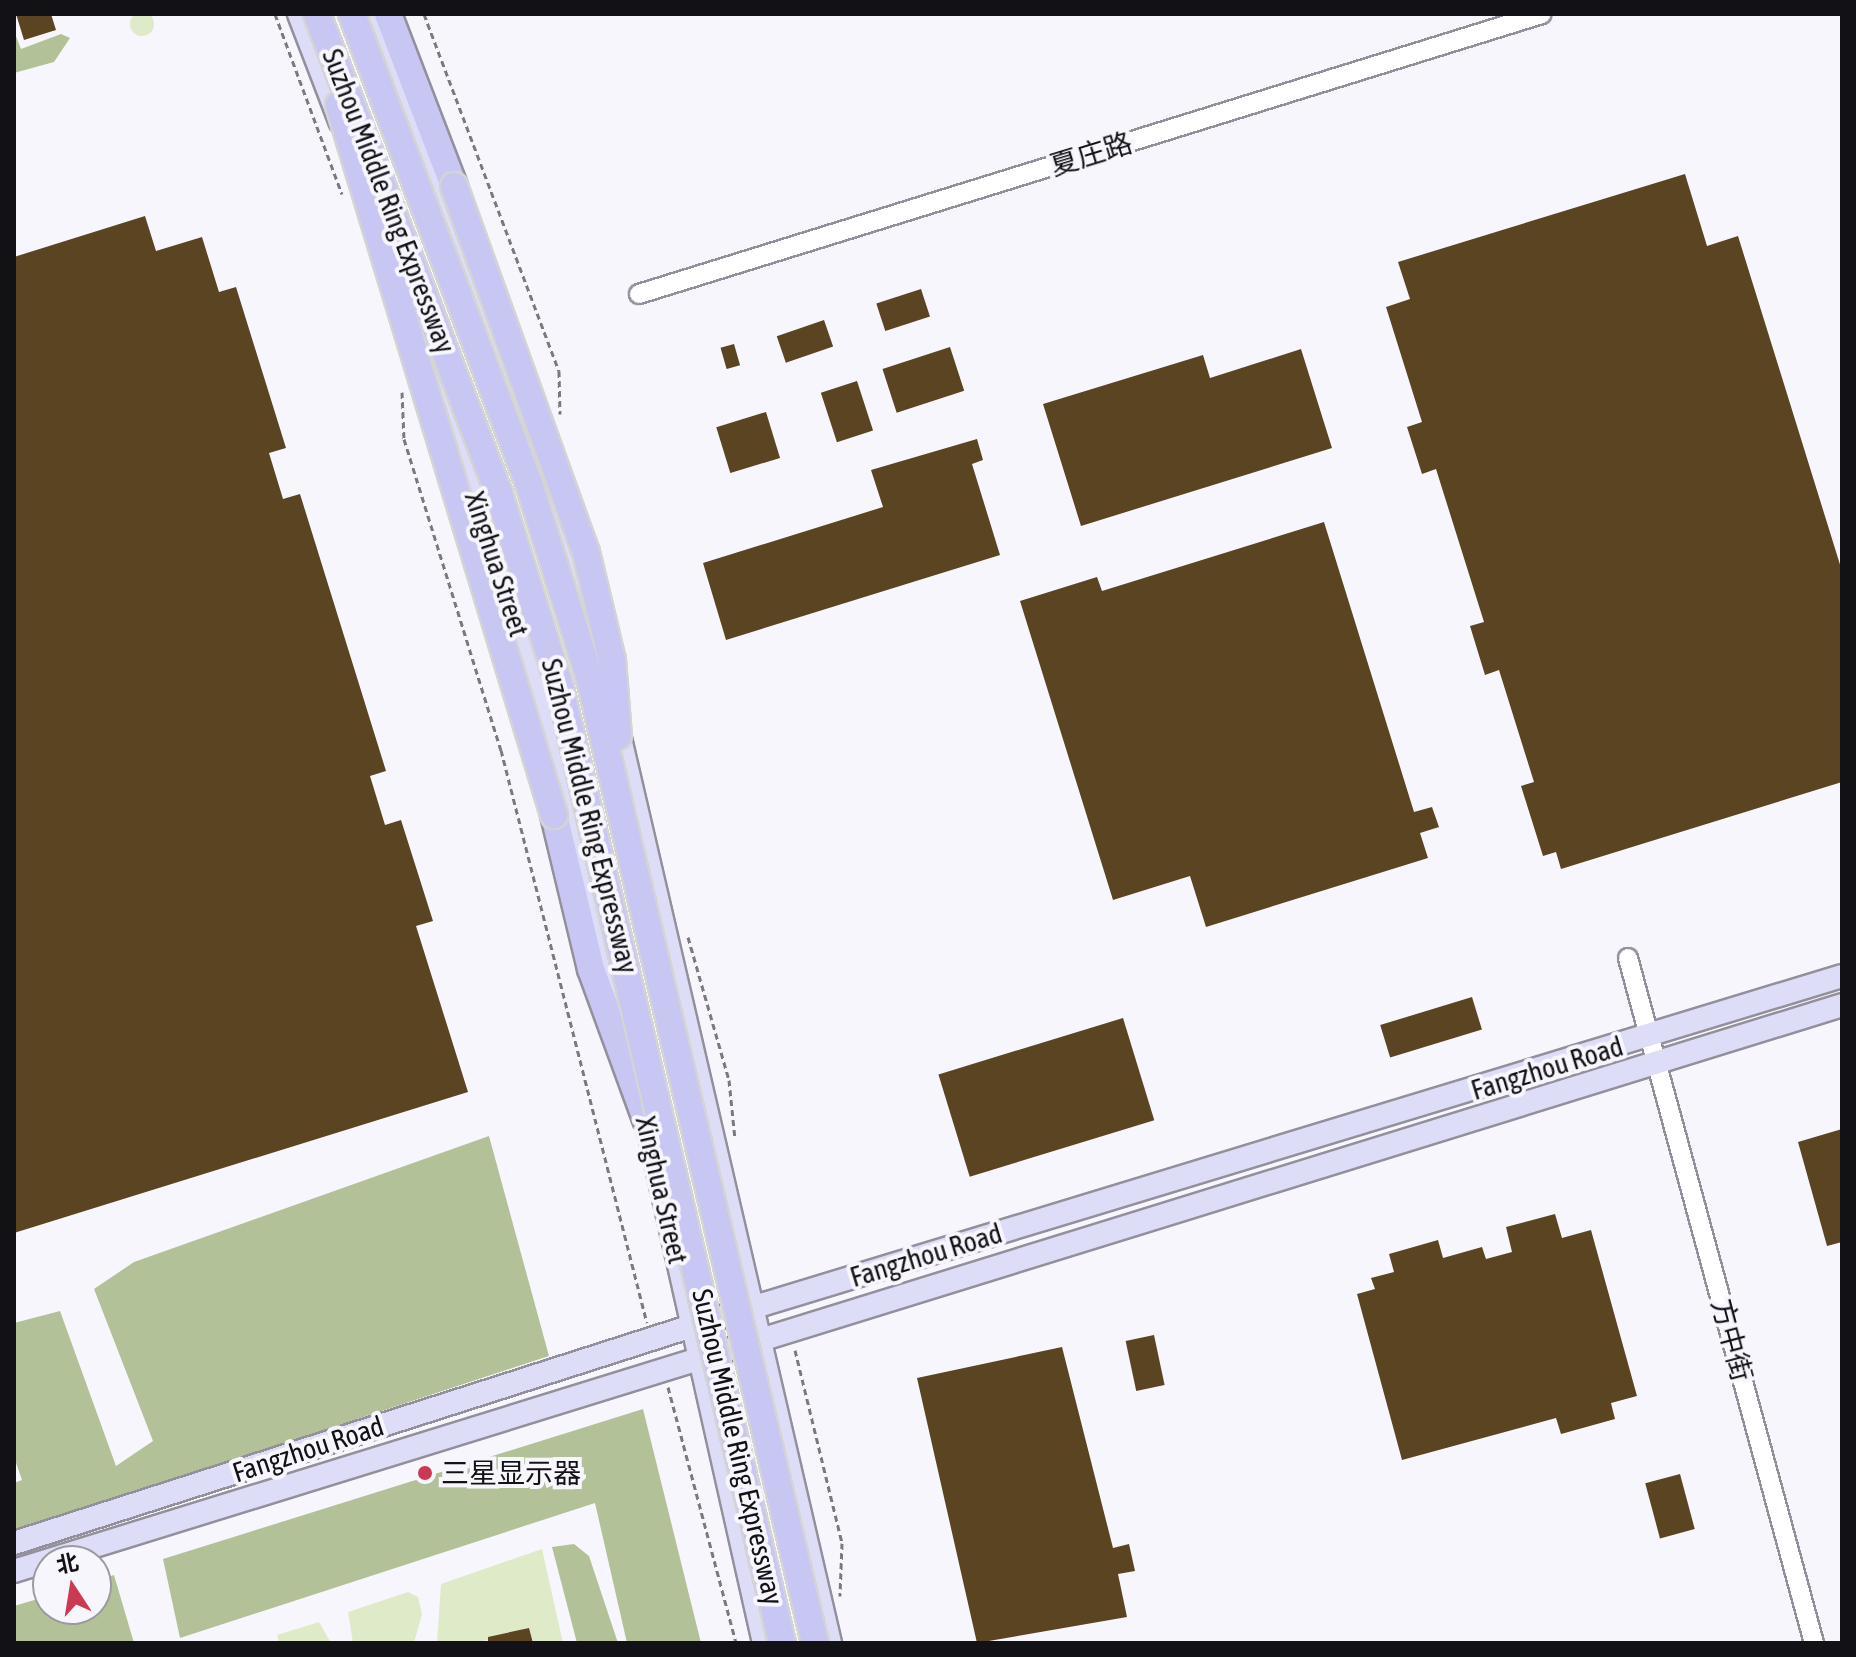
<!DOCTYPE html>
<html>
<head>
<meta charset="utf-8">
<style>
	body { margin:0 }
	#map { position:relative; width:1856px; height:1657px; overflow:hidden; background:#f7f6fd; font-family:"Asap Condensed","Noto Sans SC",sans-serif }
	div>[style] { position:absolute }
	.green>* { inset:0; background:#deeac8 }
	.round { border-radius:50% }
	.forest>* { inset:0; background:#b3c198 }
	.building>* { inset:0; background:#5b4421; transform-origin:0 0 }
	.path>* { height:3px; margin-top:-1.5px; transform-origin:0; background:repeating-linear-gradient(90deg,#7a797e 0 6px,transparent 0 10px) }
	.roads { filter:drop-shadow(2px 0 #93909c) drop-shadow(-2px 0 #93909c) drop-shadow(0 2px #93909c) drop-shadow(0 -2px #93909c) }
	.minor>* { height:18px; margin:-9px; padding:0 9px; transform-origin:9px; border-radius:9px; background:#fff }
	.major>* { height:22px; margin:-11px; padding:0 11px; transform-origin:11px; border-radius:11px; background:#deddf8 }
	.highway>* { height:26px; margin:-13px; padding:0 13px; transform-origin:13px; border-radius:13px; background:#c8c6f3 }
	.bridges { filter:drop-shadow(2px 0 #d4d4d5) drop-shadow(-2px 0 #d4d4d5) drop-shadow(0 2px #d4d4d5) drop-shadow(0 -2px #d4d4d5) }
	.highway-bridge>* { height:26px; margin:-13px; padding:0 13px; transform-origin:13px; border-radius:13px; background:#c8c6f3 }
	.dots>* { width:22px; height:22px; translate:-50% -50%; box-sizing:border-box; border:4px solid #f7f6fd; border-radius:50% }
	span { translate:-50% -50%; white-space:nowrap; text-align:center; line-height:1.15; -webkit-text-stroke:8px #f7f6fd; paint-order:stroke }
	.street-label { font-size:28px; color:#121115 }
	.poi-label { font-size:28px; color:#121115 }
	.left { translate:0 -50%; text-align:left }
	.frame { position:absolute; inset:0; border:16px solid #121115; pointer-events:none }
	.north { position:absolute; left:32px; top:1545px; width:80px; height:80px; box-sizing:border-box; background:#f7f6fd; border:2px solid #9b9aa0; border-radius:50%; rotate:348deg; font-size:22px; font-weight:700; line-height:32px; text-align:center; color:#121115 }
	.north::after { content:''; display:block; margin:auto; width:28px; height:36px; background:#cb3a52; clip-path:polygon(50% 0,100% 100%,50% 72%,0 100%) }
</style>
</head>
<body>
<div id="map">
	<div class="green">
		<i class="round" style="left:130px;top:12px;width:24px;height:24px"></i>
		<i style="clip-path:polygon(542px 1549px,563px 1643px,533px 1643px,529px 1628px,476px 1643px,437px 1643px,441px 1584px)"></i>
		<i style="clip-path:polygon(408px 1592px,418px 1597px,422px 1614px,414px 1643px,353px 1643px,348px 1612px)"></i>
		<i style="clip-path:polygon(319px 1622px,331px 1643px,279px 1643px,277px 1635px)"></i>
	</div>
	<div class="forest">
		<i style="clip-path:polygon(14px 31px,21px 49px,61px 34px,70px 38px,54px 62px,14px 73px)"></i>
		<i style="clip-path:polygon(489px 1136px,549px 1356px,14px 1532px,14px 1483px,22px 1480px,14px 1457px,14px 1323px,60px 1311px,116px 1466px,153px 1441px,94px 1289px,134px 1262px)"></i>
		<i style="clip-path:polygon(643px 1409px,701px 1643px,627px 1643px,595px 1503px,180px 1638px,163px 1559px)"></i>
		<i style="clip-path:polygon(574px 1544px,589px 1556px,618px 1643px,577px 1643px,552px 1547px)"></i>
		<i style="clip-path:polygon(114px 1575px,134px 1643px,14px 1643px,14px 1606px,48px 1596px,48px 1609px,96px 1609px,96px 1581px)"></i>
	</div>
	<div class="building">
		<i style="clip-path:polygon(16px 14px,51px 14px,56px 30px,24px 40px)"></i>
		<i style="clip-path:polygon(1685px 174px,1707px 246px,1738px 236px,1842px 571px,1842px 782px,1561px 869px,1556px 852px,1543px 856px,1521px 786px,1534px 782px,1499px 670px,1485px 675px,1470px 626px,1484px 622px,1436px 469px,1422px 474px,1407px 427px,1422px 422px,1386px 307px,1410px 299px,1398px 262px)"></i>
		<i style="clip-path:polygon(145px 216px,156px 251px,202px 237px,219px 292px,236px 287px,286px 448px,269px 453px,283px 499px,300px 494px,386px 771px,370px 776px,385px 825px,401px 820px,433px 921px,416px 926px,468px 1092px,14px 1233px,14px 257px)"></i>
		<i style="left:921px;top:289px;width:29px;height:47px;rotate:72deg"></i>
		<i style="left:824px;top:320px;width:28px;height:50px;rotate:71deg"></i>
		<i style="left:734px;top:344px;width:22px;height:14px;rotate:74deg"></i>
		<i style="left:950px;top:347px;width:46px;height:71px;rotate:72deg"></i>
		<i style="clip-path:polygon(1301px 349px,1332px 448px,1081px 526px,1043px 404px,1203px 355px,1210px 378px)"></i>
		<i style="left:857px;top:381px;width:52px;height:38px;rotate:72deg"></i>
		<i style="left:766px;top:412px;width:48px;height:52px;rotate:73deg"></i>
		<i style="clip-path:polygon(977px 439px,983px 460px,972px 464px,1000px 555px,726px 640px,703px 563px,883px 507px,871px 470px)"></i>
		<i style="clip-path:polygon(1324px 522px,1414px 812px,1432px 807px,1439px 827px,1420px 833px,1428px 858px,1206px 927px,1190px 876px,1113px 900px,1020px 601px,1097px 577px,1102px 591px)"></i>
		<i style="left:1472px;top:997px;width:34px;height:96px;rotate:73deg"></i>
		<i style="left:1123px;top:1018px;width:107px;height:193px;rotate:73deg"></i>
		<i style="clip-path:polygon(1842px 1129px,1842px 1242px,1827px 1246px,1798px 1142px)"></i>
		<i style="clip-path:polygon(1555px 1214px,1562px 1238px,1591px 1230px,1637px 1396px,1611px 1403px,1615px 1419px,1561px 1434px,1556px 1418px,1402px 1460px,1357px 1294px,1375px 1289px,1371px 1278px,1394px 1272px,1389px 1254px,1438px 1240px,1443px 1258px,1482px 1247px,1486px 1259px,1512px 1252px,1506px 1227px)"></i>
		<i style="left:1154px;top:1335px;width:51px;height:29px;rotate:78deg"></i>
		<i style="clip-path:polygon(1062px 1347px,1113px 1548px,1129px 1544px,1135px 1571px,1118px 1574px,1127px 1617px,977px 1643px,917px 1378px)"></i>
		<i style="left:1680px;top:1474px;width:57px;height:36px;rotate:75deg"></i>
		<i style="clip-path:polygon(529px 1628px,533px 1643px,488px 1643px,488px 1637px)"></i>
	</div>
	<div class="path">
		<i style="left:275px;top:14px;width:192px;rotate:69.6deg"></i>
		<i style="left:424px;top:14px;width:382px;rotate:69.3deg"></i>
		<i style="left:559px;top:371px;width:43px;rotate:88.7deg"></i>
		<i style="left:402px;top:392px;width:47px;rotate:87.6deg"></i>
		<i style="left:404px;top:439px;width:326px;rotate:72.7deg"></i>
		<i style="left:501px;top:750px;width:591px;rotate:75.71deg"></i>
		<i style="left:688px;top:937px;width:149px;rotate:74deg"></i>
		<i style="left:729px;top:1080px;width:59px;rotate:84.2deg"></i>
		<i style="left:795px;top:1350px;width:199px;rotate:76.3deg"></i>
		<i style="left:842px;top:1543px;width:53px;rotate:92.2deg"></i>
		<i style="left:668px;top:1387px;width:265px;rotate:75.1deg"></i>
	</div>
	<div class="roads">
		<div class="minor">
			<i style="left:639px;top:294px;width:945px;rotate:-17.23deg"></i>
			<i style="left:1628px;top:958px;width:710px;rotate:74.81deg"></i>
		</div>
		<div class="major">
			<i style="left:299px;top:14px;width:115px;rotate:69deg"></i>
			<i style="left:369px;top:14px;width:582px;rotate:69.48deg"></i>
			<i style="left:573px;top:559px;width:77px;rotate:74.9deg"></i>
			<i style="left:432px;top:371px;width:342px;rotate:71.8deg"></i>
			<i style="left:539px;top:696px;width:348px;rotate:75.7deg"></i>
			<i style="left:616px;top:721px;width:947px;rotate:76.93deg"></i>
			<i style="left:643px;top:1105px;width:551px;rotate:77.32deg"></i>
			<i style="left:14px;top:1543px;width:712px;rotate:-17.75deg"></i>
			<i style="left:692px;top:1326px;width:1202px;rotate:-16.93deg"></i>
			<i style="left:14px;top:1571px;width:1914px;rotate:-17.2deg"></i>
		</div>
		<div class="highway">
			<i style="left:388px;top:14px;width:184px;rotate:69deg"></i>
			<i style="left:554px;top:815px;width:158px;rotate:76.5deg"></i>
			<i style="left:591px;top:969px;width:160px;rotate:69.9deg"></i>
		</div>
	</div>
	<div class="bridges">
		<div class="highway-bridge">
			<i style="left:317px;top:14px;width:513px;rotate:69.23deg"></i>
			<i style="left:499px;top:494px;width:203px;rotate:72.5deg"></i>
			<i style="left:560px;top:688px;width:980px;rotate:76.91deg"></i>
			<i style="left:352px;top:14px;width:502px;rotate:69.36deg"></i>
			<i style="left:529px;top:484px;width:204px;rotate:72.6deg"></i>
			<i style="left:590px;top:679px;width:990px;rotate:76.86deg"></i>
			<i style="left:339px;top:105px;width:742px;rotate:73.15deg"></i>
			<i style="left:454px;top:186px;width:389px;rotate:70.2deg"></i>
			<i style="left:586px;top:552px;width:111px;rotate:76.5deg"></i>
			<i style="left:612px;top:660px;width:76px;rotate:85.5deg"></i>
		</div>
	</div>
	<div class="dots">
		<i style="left:425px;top:1473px;background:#cb3a52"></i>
	</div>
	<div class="street-label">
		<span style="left:1091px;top:154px;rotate:-17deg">夏庄路</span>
		<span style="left:389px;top:201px;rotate:69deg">Suzhou Middle Ring Expressway</span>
		<span style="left:497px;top:564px;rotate:72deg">Xinghua Street</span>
		<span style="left:590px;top:816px;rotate:76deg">Suzhou Middle Ring Expressway</span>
		<span style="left:1547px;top:1068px;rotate:-17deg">Fangzhou Road</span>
		<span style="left:662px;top:1190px;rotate:77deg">Xinghua Street</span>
		<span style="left:926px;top:1255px;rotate:-17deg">Fangzhou Road</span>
		<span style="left:1732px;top:1340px;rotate:75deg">方中街</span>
		<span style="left:738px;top:1447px;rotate:77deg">Suzhou Middle Ring Expressway</span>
		<span style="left:308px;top:1449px;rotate:-18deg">Fangzhou Road</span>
	</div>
	<div class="poi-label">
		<span class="left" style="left:441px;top:1473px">三星显示器</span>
	</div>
	<div class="frame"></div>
	<div class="north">北</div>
</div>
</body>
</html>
